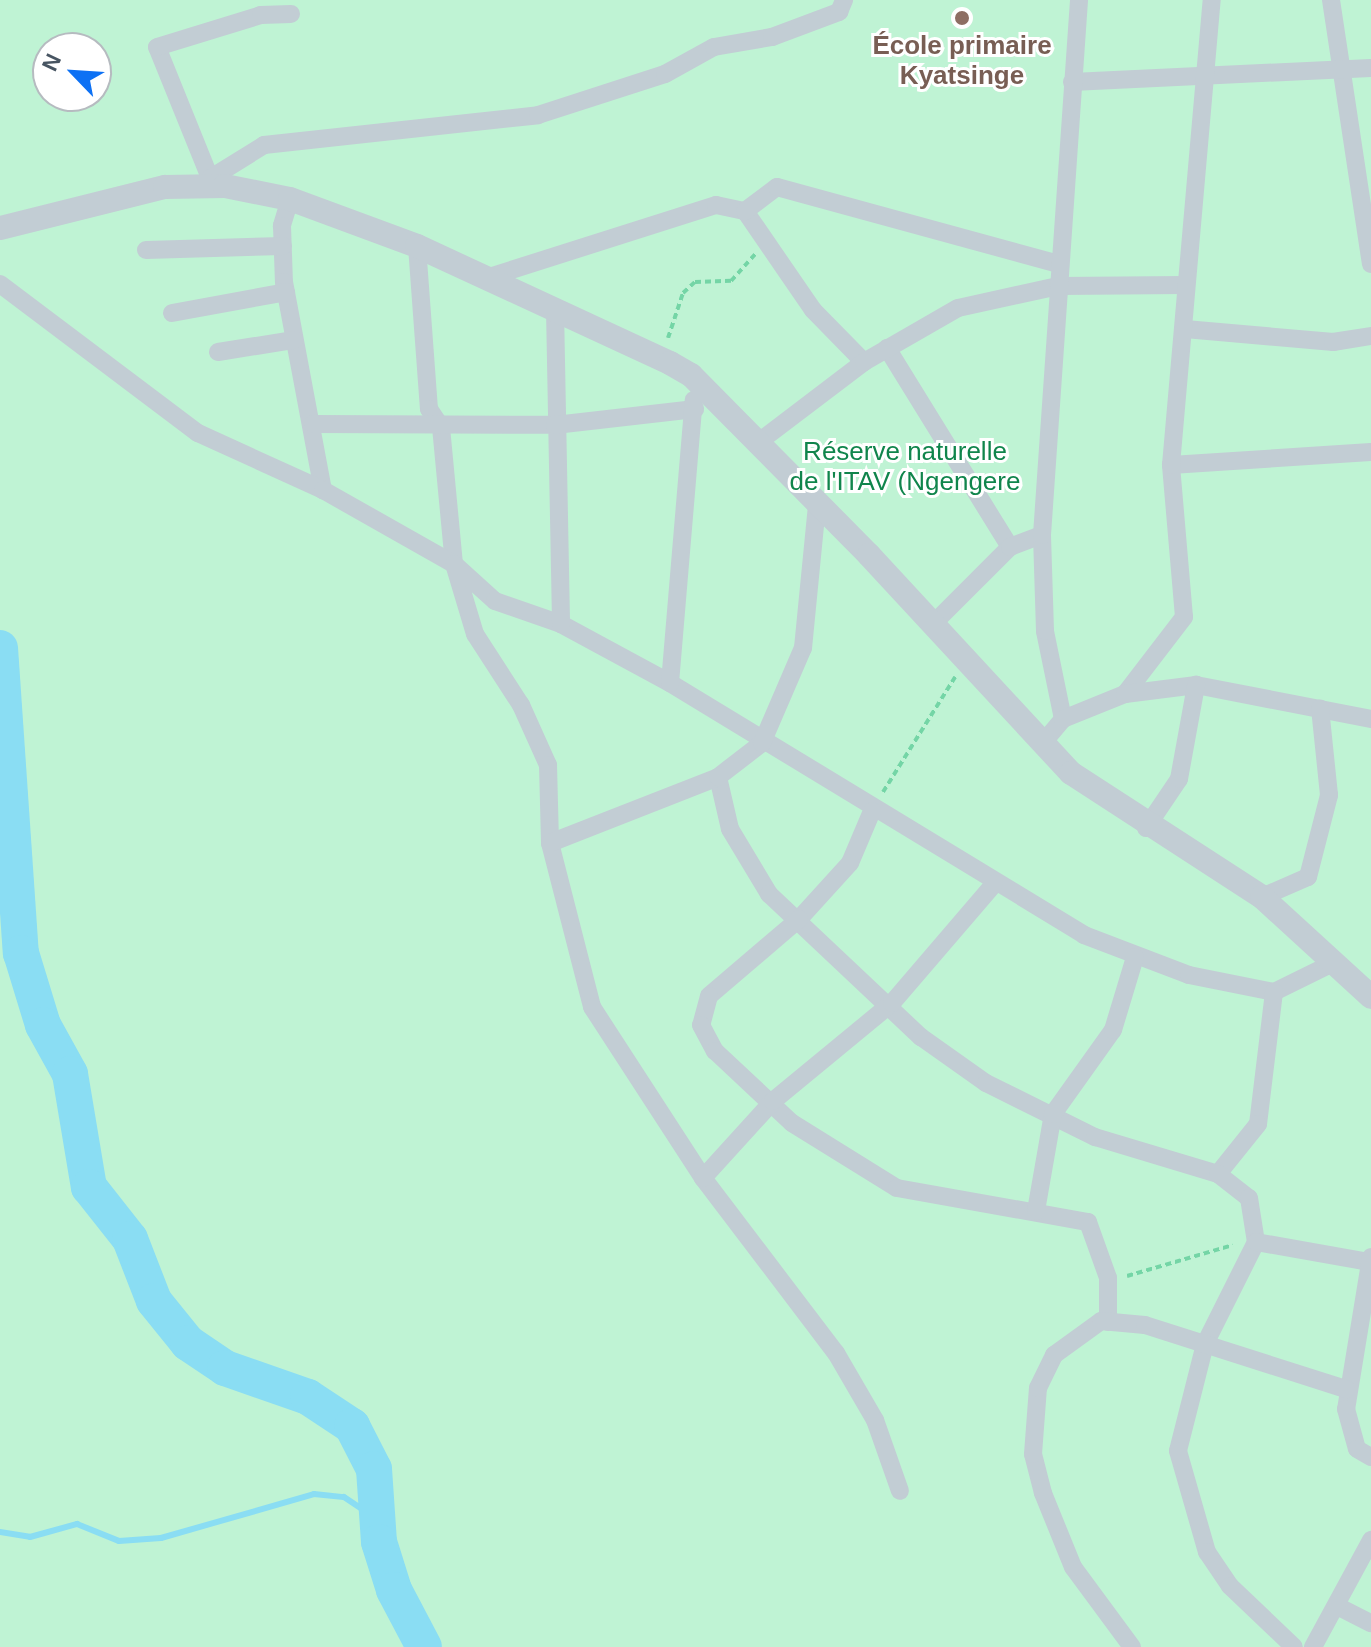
<!DOCTYPE html>
<html>
<head>
<meta charset="utf-8">
<style>
	body { margin:0 }
	#map { position:relative; width:1371px; height:1647px; overflow:hidden; background:#f5f2f2; font-family:Helvetica,sans-serif }
	div>[style] { position:absolute }
	.green>* { inset:0; background:#bff3d4 }
	.stream>* { height:6px; margin:-3px; padding:0 3px; transform-origin:3px; border-radius:3px; background:#8addf3 }
	.river>* { height:36px; margin:-18px; padding:0 18px; transform-origin:18px; border-radius:18px; background:#8addf3 }
	.path>* { height:4px; margin-top:-2px; transform-origin:0; background:repeating-linear-gradient(90deg,#74d5a6 0 6px,transparent 0 10px) }
	.minor>* { height:18px; margin:-9px; padding:0 9px; transform-origin:9px; border-radius:9px; background:#c2cdd4 }
	.tertiary>* { height:24px; margin:-12px; padding:0 12px; transform-origin:12px; border-radius:12px; background:#c2cdd4 }
	.dots>* { width:22px; height:22px; translate:-50% -50%; box-sizing:border-box; border:4px solid #fff; border-radius:50% }
	span { translate:-50% -50%; white-space:nowrap; text-align:center; line-height:1.15; -webkit-text-stroke:6px #fff; paint-order:stroke }
	.education-label { font-size:26px; color:#785e54; font-weight:700 }
	.park-label { font-size:26px; color:#10854c }
	.north { position:absolute; left:32px; top:32px; width:80px; height:80px; box-sizing:border-box; background:#fff; border:2px solid #b6bbc0; border-radius:50%; rotate:295deg; font-size:22px; font-weight:700; line-height:32px; text-align:center; color:#485562 }
	.north::after { content:''; display:block; margin:auto; width:28px; height:36px; background:#0d71f4; clip-path:polygon(50% 0,100% 100%,50% 72%,0 100%) }
</style>
</head>
<body>
<div id="map">
	<div class="green">
		<i style="clip-path:polygon(evenodd,0 0,1371px 0,1371px 1647px,0 1647px,0 0,48px 48px,96px 48px,96px 96px,48px 96px,48px 48px)"></i>
	</div>
	<div class="stream">
		<i style="left:0;top:1532px;width:30px;rotate:9deg"></i>
		<i style="left:30px;top:1537px;width:49px;rotate:-15.5deg"></i>
		<i style="left:77px;top:1524px;width:45px;rotate:22deg"></i>
		<i style="left:119px;top:1541px;width:42px;rotate:-4.1deg"></i>
		<i style="left:161px;top:1538px;width:159px;rotate:-16deg"></i>
		<i style="left:314px;top:1494px;width:30px;rotate:6deg"></i>
		<i style="left:344px;top:1497px;width:23px;rotate:34deg"></i>
		<i style="left:363px;top:1510px;width:36px;rotate:63deg"></i>
	</div>
	<div class="river">
		<i style="left:0;top:648px;width:306px;rotate:86.1deg"></i>
		<i style="left:21px;top:953px;width:75px;rotate:73deg"></i>
		<i style="left:43px;top:1025px;width:56px;rotate:61.1deg"></i>
		<i style="left:70px;top:1074px;width:115px;rotate:80.5deg"></i>
		<i style="left:89px;top:1187px;width:66px;rotate:51.7deg"></i>
		<i style="left:130px;top:1239px;width:66px;rotate:68.8deg"></i>
		<i style="left:154px;top:1301px;width:54px;rotate:51deg"></i>
		<i style="left:188px;top:1343px;width:45px;rotate:34deg"></i>
		<i style="left:225px;top:1368px;width:88px;rotate:19.3deg"></i>
		<i style="left:308px;top:1397px;width:53px;rotate:33.4deg"></i>
		<i style="left:352px;top:1426px;width:48px;rotate:62.9deg"></i>
		<i style="left:374px;top:1469px;width:73px;rotate:86.1deg"></i>
		<i style="left:379px;top:1542px;width:50px;rotate:72.6deg"></i>
		<i style="left:394px;top:1590px;width:64px;rotate:62.2deg"></i>
	</div>
	<div class="path">
		<i style="left:668px;top:338px;width:47px;rotate:-71.6deg"></i>
		<i style="left:683px;top:293px;width:16px;rotate:-43deg"></i>
		<i style="left:695px;top:282px;width:36px;rotate:-2deg"></i>
		<i style="left:731px;top:281px;width:36px;rotate:-48deg"></i>
		<i style="left:883px;top:792px;width:136px;rotate:-57.9deg"></i>
		<i style="left:1127px;top:1276px;width:110px;rotate:-16.3deg"></i>
	</div>
	<div class="minor">
		<i style="left:1331px;top:0;width:267px;rotate:81.4deg"></i>
		<i style="left:1072px;top:82px;width:299px;rotate:-2.7deg"></i>
		<i style="left:210px;top:178px;width:141px;rotate:-112deg"></i>
		<i style="left:157px;top:47px;width:109px;rotate:-17.1deg"></i>
		<i style="left:261px;top:15px;width:30px;rotate:-2deg"></i>
		<i style="left:198px;top:186px;width:78px;rotate:-31.8deg"></i>
		<i style="left:264px;top:145px;width:276px;rotate:-6.2deg"></i>
		<i style="left:538px;top:115px;width:133px;rotate:-17.9deg"></i>
		<i style="left:665px;top:74px;width:56px;rotate:-28.9deg"></i>
		<i style="left:714px;top:47px;width:59px;rotate:-9.8deg"></i>
		<i style="left:772px;top:37px;width:72px;rotate:-20.5deg"></i>
		<i style="left:839px;top:12px;width:13px;rotate:-67deg"></i>
		<i style="left:290px;top:199px;width:28px;rotate:107deg"></i>
		<i style="left:282px;top:226px;width:56px;rotate:88deg"></i>
		<i style="left:284px;top:282px;width:212px;rotate:79.4deg"></i>
		<i style="left:745px;top:211px;width:120px;rotate:55.5deg"></i>
		<i style="left:813px;top:310px;width:73px;rotate:45.6deg"></i>
		<i style="left:417px;top:246px;width:163px;rotate:85.8deg"></i>
		<i style="left:429px;top:409px;width:22px;rotate:56deg"></i>
		<i style="left:441px;top:427px;width:138px;rotate:84.6deg"></i>
		<i style="left:454px;top:564px;width:73px;rotate:73.3deg"></i>
		<i style="left:475px;top:634px;width:85px;rotate:57.1deg"></i>
		<i style="left:521px;top:705px;width:66px;rotate:65.8deg"></i>
		<i style="left:548px;top:765px;width:78px;rotate:88.5deg"></i>
		<i style="left:550px;top:843px;width:169px;rotate:75.6deg"></i>
		<i style="left:592px;top:1007px;width:204px;rotate:57deg"></i>
		<i style="left:703px;top:1178px;width:220px;rotate:52.8deg"></i>
		<i style="left:836px;top:1353px;width:78px;rotate:59.8deg"></i>
		<i style="left:875px;top:1420px;width:75px;rotate:70.6deg"></i>
		<i style="left:146px;top:250px;width:137px;rotate:-1.7deg"></i>
		<i style="left:489px;top:277px;width:238px;rotate:-17.6deg"></i>
		<i style="left:716px;top:205px;width:30px;rotate:12deg"></i>
		<i style="left:745px;top:211px;width:40px;rotate:-37deg"></i>
		<i style="left:777px;top:187px;width:292px;rotate:15.3deg"></i>
		<i style="left:0;top:284px;width:248px;rotate:37deg"></i>
		<i style="left:198px;top:433px;width:137px;rotate:24.5deg"></i>
		<i style="left:323px;top:490px;width:150px;rotate:29.5deg"></i>
		<i style="left:454px;top:564px;width:55px;rotate:42.1deg"></i>
		<i style="left:495px;top:601px;width:70px;rotate:19.2deg"></i>
		<i style="left:561px;top:624px;width:124px;rotate:28.4deg"></i>
		<i style="left:670px;top:683px;width:485px;rotate:31.3deg"></i>
		<i style="left:1084px;top:935px;width:112px;rotate:20.9deg"></i>
		<i style="left:1189px;top:975px;width:87px;rotate:11.3deg"></i>
		<i style="left:1274px;top:992px;width:64px;rotate:-26.2deg"></i>
		<i style="left:555px;top:309px;width:315px;rotate:88.9deg"></i>
		<i style="left:172px;top:313px;width:116px;rotate:-10.4deg"></i>
		<i style="left:1185px;top:329px;width:149px;rotate:5deg"></i>
		<i style="left:1333px;top:342px;width:38px;rotate:-9deg"></i>
		<i style="left:887px;top:348px;width:234px;rotate:58.3deg"></i>
		<i style="left:218px;top:352px;width:77px;rotate:-9deg"></i>
		<i style="left:313px;top:424px;width:242px;rotate:0.2deg"></i>
		<i style="left:555px;top:425px;width:141px;rotate:-6.5deg"></i>
		<i style="left:756px;top:444px;width:136px;rotate:-37.2deg"></i>
		<i style="left:864px;top:362px;width:108px;rotate:-29.9deg"></i>
		<i style="left:958px;top:308px;width:102px;rotate:-12.4deg"></i>
		<i style="left:1058px;top:286px;width:127px;rotate:-0.5deg"></i>
		<i style="left:1171px;top:465px;width:200px;rotate:-3.7deg"></i>
		<i style="left:933px;top:624px;width:109px;rotate:-45deg"></i>
		<i style="left:1010px;top:547px;width:34px;rotate:-21deg"></i>
		<i style="left:670px;top:683px;width:284px;rotate:-85.2deg"></i>
		<i style="left:1125px;top:694px;width:97px;rotate:-52.5deg"></i>
		<i style="left:1184px;top:617px;width:153px;rotate:-94.9deg"></i>
		<i style="left:1171px;top:465px;width:467px;rotate:-85deg"></i>
		<i style="left:1063px;top:719px;width:90px;rotate:-101.6deg"></i>
		<i style="left:1045px;top:631px;width:96px;rotate:-91.8deg"></i>
		<i style="left:1042px;top:535px;width:536px;rotate:-86.04deg"></i>
		<i style="left:1042px;top:744px;width:33px;rotate:-50deg"></i>
		<i style="left:1063px;top:719px;width:67px;rotate:-22deg"></i>
		<i style="left:1125px;top:694px;width:72px;rotate:-7.2deg"></i>
		<i style="left:1196px;top:685px;width:178px;rotate:11deg"></i>
		<i style="left:718px;top:777px;width:53px;rotate:77deg"></i>
		<i style="left:730px;top:829px;width:76px;rotate:59deg"></i>
		<i style="left:769px;top:894px;width:209px;rotate:43.3deg"></i>
		<i style="left:921px;top:1037px;width:80px;rotate:35.3deg"></i>
		<i style="left:986px;top:1083px;width:122px;rotate:26.4deg"></i>
		<i style="left:1095px;top:1137px;width:128px;rotate:16.7deg"></i>
		<i style="left:872px;top:811px;width:56px;rotate:112.9deg"></i>
		<i style="left:850px;top:863px;width:76px;rotate:132.3deg"></i>
		<i style="left:799px;top:919px;width:118px;rotate:139.5deg"></i>
		<i style="left:709px;top:996px;width:30px;rotate:105deg"></i>
		<i style="left:701px;top:1025px;width:30px;rotate:62deg"></i>
		<i style="left:715px;top:1051px;width:105px;rotate:43.1deg"></i>
		<i style="left:792px;top:1123px;width:123px;rotate:31.8deg"></i>
		<i style="left:897px;top:1188px;width:194px;rotate:10.1deg"></i>
		<i style="left:1088px;top:1222px;width:59px;rotate:70.3deg"></i>
		<i style="left:1108px;top:1278px;width:44px;rotate:90deg"></i>
		<i style="left:1146px;top:828px;width:59px;rotate:-56deg"></i>
		<i style="left:1179px;top:779px;width:96px;rotate:-79.7deg"></i>
		<i style="left:550px;top:843px;width:180px;rotate:-21.4deg"></i>
		<i style="left:718px;top:777px;width:56px;rotate:-37.7deg"></i>
		<i style="left:762px;top:743px;width:103px;rotate:-66.7deg"></i>
		<i style="left:803px;top:648px;width:143px;rotate:-84.4deg"></i>
		<i style="left:1262px;top:897px;width:50px;rotate:-23.5deg"></i>
		<i style="left:1308px;top:877px;width:85px;rotate:-75.6deg"></i>
		<i style="left:1329px;top:795px;width:87px;rotate:-95.9deg"></i>
		<i style="left:1274px;top:992px;width:133px;rotate:96.9deg"></i>
		<i style="left:1258px;top:1124px;width:64px;rotate:128.7deg"></i>
		<i style="left:1218px;top:1174px;width:39px;rotate:38deg"></i>
		<i style="left:1249px;top:1198px;width:45px;rotate:81deg"></i>
		<i style="left:1256px;top:1242px;width:114px;rotate:116.6deg"></i>
		<i style="left:1205px;top:1344px;width:110px;rotate:104.2deg"></i>
		<i style="left:1178px;top:1451px;width:105px;rotate:74deg"></i>
		<i style="left:1207px;top:1552px;width:41px;rotate:55.9deg"></i>
		<i style="left:1230px;top:1586px;width:88px;rotate:43.6deg"></i>
		<i style="left:703px;top:1178px;width:104px;rotate:-47.7deg"></i>
		<i style="left:773px;top:1101px;width:154px;rotate:-39.5deg"></i>
		<i style="left:892px;top:1003px;width:157px;rotate:-49.4deg"></i>
		<i style="left:1036px;top:1211px;width:98px;rotate:-80.1deg"></i>
		<i style="left:1053px;top:1114px;width:103px;rotate:-54.5deg"></i>
		<i style="left:1113px;top:1030px;width:76px;rotate:-73.2deg"></i>
		<i style="left:1256px;top:1242px;width:116px;rotate:10deg"></i>
		<i style="left:1371px;top:1257px;width:154px;rotate:99.3deg"></i>
		<i style="left:1346px;top:1409px;width:41px;rotate:74.6deg"></i>
		<i style="left:1357px;top:1449px;width:16px;rotate:30deg"></i>
		<i style="left:1337px;top:1606px;width:38px;rotate:27deg"></i>
		<i style="left:1132px;top:1647px;width:99px;rotate:-126.4deg"></i>
		<i style="left:1073px;top:1567px;width:80px;rotate:-112.1deg"></i>
		<i style="left:1043px;top:1493px;width:40px;rotate:-104.4deg"></i>
		<i style="left:1033px;top:1454px;width:66px;rotate:-85.7deg"></i>
		<i style="left:1038px;top:1388px;width:37px;rotate:-64deg"></i>
		<i style="left:1054px;top:1355px;width:58px;rotate:-35.9deg"></i>
		<i style="left:1101px;top:1321px;width:44px;rotate:5.2deg"></i>
		<i style="left:1145px;top:1325px;width:211px;rotate:17.7deg"></i>
		<i style="left:1313px;top:1647px;width:122px;rotate:-61.5deg"></i>
	</div>
	<div class="tertiary">
		<i style="left:0;top:228px;width:170px;rotate:-14deg"></i>
		<i style="left:165px;top:187px;width:60px;rotate:-1deg"></i>
		<i style="left:225px;top:186px;width:66px;rotate:11.3deg"></i>
		<i style="left:290px;top:199px;width:135px;rotate:20.3deg"></i>
		<i style="left:417px;top:246px;width:279px;rotate:24.8deg"></i>
		<i style="left:670px;top:363px;width:24px;rotate:30deg"></i>
		<i style="left:691px;top:375px;width:253px;rotate:45.3deg"></i>
		<i style="left:869px;top:555px;width:297px;rotate:47.2deg"></i>
		<i style="left:1071px;top:773px;width:228px;rotate:33deg"></i>
		<i style="left:1262px;top:897px;width:148px;rotate:42.5deg"></i>
	</div>
	<div class="dots">
		<i style="left:962px;top:18px;background:#8d6e63"></i>
	</div>
	<div class="education-label">
		<span style="left:962px;top:61px">École primaire<br>Kyatsinge</span>
	</div>
	<div class="park-label">
		<span style="left:905px;top:467px">Réserve naturelle<br>de l'ITAV (Ngengere</span>
	</div>
	<div class="north">N</div>
</div>
</body>
</html>
